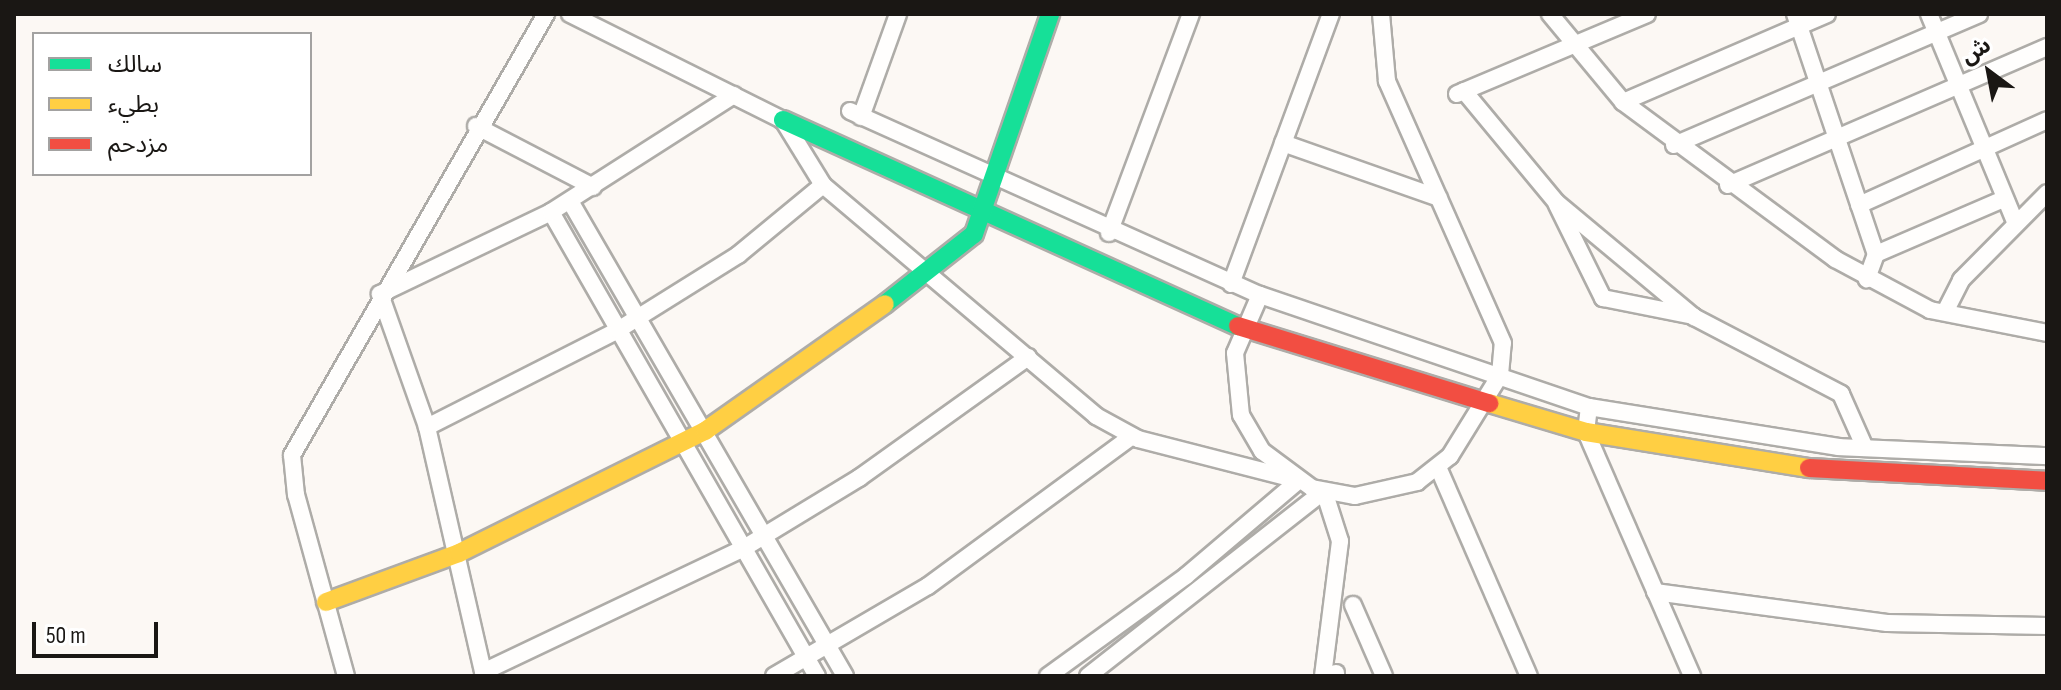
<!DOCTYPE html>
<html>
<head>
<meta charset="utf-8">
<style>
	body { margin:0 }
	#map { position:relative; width:2061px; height:690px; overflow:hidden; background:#fcf8f4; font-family:"Sofia Sans Condensed","Noto Sans Arabic",sans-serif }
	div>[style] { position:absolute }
	.roads { filter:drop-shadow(2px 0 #aeaca8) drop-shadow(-2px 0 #aeaca8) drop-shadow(0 2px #aeaca8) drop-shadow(0 -2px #aeaca8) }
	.street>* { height:16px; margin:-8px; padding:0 8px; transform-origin:8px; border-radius:8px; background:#fffefd }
	.fast>* { height:18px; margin:-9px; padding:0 9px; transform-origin:9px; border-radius:9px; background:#16e098 }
	.slow>* { height:18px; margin:-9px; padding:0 9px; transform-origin:9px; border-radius:9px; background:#ffcf43 }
	.jam>* { height:18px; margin:-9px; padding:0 9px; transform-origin:9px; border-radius:9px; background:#f24e42 }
	span { translate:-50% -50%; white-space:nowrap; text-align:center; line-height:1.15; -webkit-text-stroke:8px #fff; paint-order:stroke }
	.frame { position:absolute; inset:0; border:16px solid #1a1714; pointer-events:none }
	.legend { position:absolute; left:32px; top:32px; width:280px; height:144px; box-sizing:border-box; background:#fff; border:2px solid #a3a2a1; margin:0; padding:10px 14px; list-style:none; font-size:24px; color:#1a1714 }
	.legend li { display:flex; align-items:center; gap:16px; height:40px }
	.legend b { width:40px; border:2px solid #a3a2a1 }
	.north { position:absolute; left:1949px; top:32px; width:80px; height:80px; -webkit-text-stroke:6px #fff; paint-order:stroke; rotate:328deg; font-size:22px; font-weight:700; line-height:32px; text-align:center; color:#1a1714 }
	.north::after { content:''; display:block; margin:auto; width:28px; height:36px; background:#1a1714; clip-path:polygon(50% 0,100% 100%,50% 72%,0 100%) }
	.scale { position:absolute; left:32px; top:622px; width:126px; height:36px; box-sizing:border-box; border:4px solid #1a1714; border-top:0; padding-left:10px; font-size:24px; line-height:28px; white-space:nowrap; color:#1a1714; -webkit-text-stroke:6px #fff; paint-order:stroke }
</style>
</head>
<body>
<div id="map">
	<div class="roads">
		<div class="street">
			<i style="left:570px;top:14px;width:238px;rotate:26.5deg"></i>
			<i style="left:783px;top:120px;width:76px;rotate:58.4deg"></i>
			<i style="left:823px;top:185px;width:358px;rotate:40.2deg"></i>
			<i style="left:1096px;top:416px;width:48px;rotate:28.7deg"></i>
			<i style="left:1138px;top:439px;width:161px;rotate:14.4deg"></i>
			<i style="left:1550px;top:14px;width:114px;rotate:50.3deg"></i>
			<i style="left:1623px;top:102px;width:264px;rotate:36.5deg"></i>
			<i style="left:1835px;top:259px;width:108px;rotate:28.2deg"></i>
			<i style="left:1930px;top:310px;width:119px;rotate:11.1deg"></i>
			<i style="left:1795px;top:14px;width:253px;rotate:71.4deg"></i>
			<i style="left:1876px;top:254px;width:27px;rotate:110deg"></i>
			<i style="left:1929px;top:14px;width:225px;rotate:67.5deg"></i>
			<i style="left:1464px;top:91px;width:144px;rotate:50.3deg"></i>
			<i style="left:1556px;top:202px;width:180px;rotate:39.8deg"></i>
			<i style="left:1694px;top:317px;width:166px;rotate:27.6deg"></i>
			<i style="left:1841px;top:394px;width:59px;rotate:66deg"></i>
			<i style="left:1457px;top:94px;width:206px;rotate:-22.8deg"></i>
			<i style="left:1623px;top:102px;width:222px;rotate:-23.3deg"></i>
			<i style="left:850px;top:111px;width:449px;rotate:24.2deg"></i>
			<i style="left:1260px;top:295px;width:348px;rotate:18.8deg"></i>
			<i style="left:1589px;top:407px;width:253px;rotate:9.1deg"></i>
			<i style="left:1839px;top:447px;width:208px;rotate:2.5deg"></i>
			<i style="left:861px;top:117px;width:109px;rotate:-70.2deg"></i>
			<i style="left:476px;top:126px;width:132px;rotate:27.5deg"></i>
			<i style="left:1283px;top:143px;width:165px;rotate:19.4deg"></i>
			<i style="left:1674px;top:145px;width:332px;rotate:-23.2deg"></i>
			<i style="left:1728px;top:185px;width:348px;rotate:-23.4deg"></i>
			<i style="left:570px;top:201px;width:549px;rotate:59.93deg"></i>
			<i style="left:1557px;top:205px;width:104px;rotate:63.7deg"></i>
			<i style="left:1603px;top:298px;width:92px;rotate:11.3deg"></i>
			<i style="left:1859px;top:205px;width:206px;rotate:-24.3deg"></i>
			<i style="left:551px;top:212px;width:535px;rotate:60.18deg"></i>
			<i style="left:1109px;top:233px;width:234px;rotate:-69.5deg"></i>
			<i style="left:1876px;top:254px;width:139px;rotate:-23.3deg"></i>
			<i style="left:1231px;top:284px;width:288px;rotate:-69.7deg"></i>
			<i style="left:380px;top:294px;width:190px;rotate:-25.6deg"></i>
			<i style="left:551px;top:212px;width:217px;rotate:-32.6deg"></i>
			<i style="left:380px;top:294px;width:141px;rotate:70.5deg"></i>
			<i style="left:427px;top:427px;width:255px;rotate:77.1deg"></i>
			<i style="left:1260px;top:295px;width:63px;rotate:113.3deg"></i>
			<i style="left:1235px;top:353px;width:62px;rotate:84.5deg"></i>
			<i style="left:1241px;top:415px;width:42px;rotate:59.7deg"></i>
			<i style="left:1262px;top:451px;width:62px;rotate:36.5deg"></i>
			<i style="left:1312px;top:488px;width:44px;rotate:10.5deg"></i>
			<i style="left:1355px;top:496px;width:64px;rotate:-12.7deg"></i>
			<i style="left:1417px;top:482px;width:42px;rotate:-38.2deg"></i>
			<i style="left:1450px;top:456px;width:95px;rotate:-58.3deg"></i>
			<i style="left:1500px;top:375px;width:32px;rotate:-85deg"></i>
			<i style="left:1503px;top:343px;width:287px;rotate:-113.9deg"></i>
			<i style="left:1387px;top:81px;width:67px;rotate:-95.1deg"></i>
			<i style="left:1945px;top:312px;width:36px;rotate:-63deg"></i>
			<i style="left:1961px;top:280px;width:122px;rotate:-45.3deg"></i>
			<i style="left:1589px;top:407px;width:25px;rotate:97deg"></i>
			<i style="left:1586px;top:432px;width:266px;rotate:66.5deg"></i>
			<i style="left:427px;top:427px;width:214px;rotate:-26.9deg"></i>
			<i style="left:618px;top:330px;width:142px;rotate:-32deg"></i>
			<i style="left:738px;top:255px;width:110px;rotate:-39.5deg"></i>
			<i style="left:1438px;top:467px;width:228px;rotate:66.5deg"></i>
			<i style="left:1655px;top:592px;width:234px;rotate:7.6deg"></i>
			<i style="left:1887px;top:623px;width:160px;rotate:1.1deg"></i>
			<i style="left:1353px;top:605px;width:77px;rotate:66.4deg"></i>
			<i style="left:483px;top:672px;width:289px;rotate:-25.4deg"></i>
			<i style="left:744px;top:548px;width:135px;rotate:-31.3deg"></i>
			<i style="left:859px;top:478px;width:208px;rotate:-35.6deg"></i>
			<i style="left:346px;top:676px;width:188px;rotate:-105.4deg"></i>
			<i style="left:296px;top:495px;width:40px;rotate:-95.7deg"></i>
			<i style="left:292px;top:455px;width:509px;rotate:-60.06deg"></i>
			<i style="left:774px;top:676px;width:178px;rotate:-30.3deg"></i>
			<i style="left:928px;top:586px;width:253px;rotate:-36.3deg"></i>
			<i style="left:1048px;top:676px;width:170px;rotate:-35.9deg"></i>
			<i style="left:1186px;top:576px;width:147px;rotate:-40.3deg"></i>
			<i style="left:1088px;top:676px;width:300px;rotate:-38.1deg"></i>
			<i style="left:1323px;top:676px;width:136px;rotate:-82.8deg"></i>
			<i style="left:1340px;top:541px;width:52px;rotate:-107.7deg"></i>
			<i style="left:1336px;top:676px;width:3px;rotate:-90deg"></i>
		</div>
		<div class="fast">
			<i style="left:783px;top:120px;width:499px;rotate:24.4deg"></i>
			<i style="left:885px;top:304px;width:113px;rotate:-38.2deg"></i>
			<i style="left:974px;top:234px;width:233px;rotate:-70.9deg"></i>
		</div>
		<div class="slow">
			<i style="left:1489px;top:403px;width:101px;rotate:16.6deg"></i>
			<i style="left:1586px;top:432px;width:226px;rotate:9.2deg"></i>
			<i style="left:326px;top:602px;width:142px;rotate:-20.2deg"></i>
			<i style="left:459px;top:553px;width:275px;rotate:-26.4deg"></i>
			<i style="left:705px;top:431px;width:220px;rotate:-35.2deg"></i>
		</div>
		<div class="jam">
			<i style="left:1238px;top:326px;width:263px;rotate:17.1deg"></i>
			<i style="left:1809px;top:468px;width:238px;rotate:3.1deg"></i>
		</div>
	</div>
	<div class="frame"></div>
	<ul class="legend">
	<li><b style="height:10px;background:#16e098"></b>سالك</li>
	<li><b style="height:10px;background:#ffcf43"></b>بطيء</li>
	<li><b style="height:10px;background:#f24e42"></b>مزدحم</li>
	</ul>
	<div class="north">ش</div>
	<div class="scale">50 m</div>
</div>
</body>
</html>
